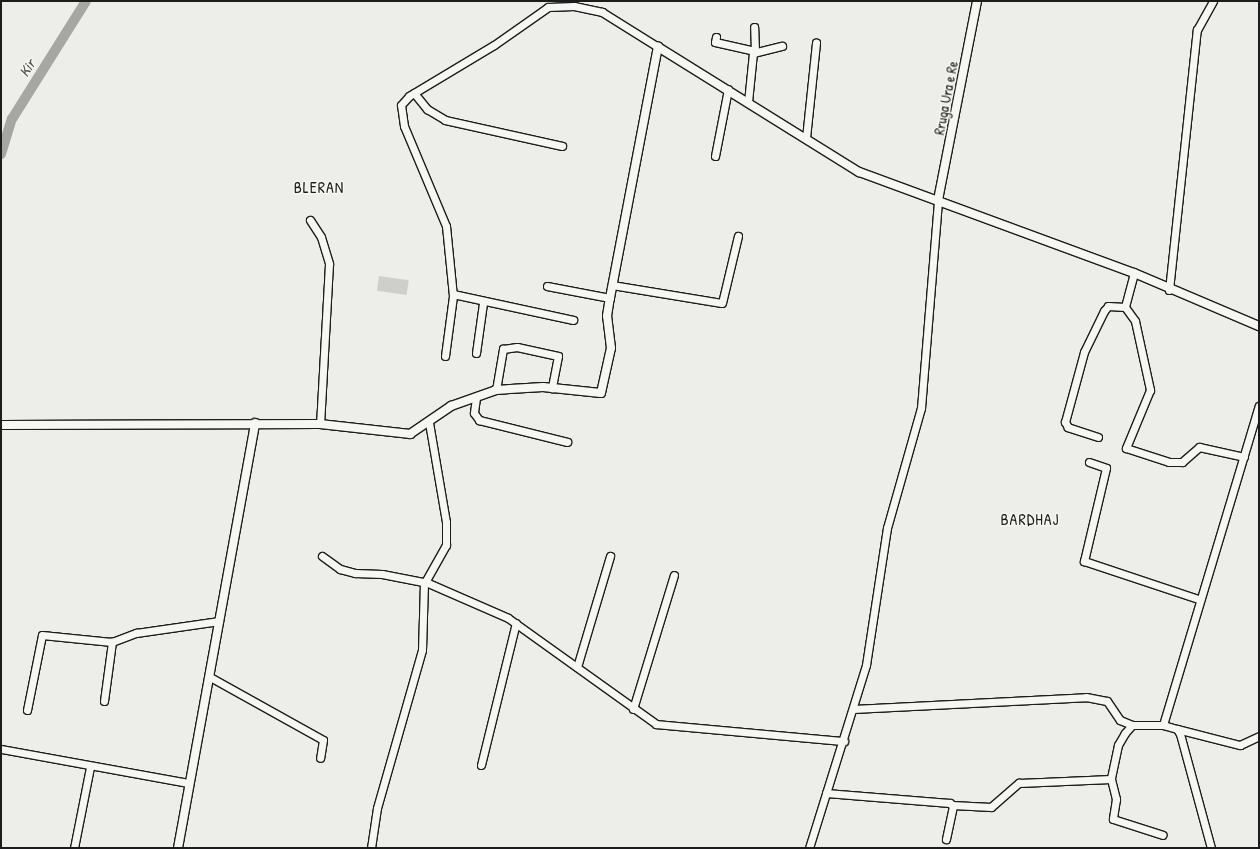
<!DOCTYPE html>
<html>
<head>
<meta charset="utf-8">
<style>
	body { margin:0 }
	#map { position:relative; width:1260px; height:849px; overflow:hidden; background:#edede9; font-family:"Patrick Hand",sans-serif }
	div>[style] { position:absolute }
	.green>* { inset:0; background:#cececb; transform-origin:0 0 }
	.river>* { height:10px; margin:-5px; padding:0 5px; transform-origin:5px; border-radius:5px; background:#a6a6a3 }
	.roads { filter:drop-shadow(1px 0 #1c1c1c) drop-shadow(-1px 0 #1c1c1c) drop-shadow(0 1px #1c1c1c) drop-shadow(0 -1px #1c1c1c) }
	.minor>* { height:7px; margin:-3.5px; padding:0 3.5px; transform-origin:3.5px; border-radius:3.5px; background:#f6f6f2 }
	.tertiary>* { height:8px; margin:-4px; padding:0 4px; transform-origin:4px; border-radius:4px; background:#f6f6f2 }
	span { translate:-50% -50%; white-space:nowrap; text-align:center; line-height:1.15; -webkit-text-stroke:3px #f6f6f2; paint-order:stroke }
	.street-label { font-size:14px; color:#1c1c1c }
	.water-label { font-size:15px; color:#535352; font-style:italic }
	.quarter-label { font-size:16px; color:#1c1c1c; letter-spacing:1px }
	.frame { position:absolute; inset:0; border:2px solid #1c1c1c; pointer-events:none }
</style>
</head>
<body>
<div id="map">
	<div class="green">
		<i style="left:379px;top:276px;width:30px;height:15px;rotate:8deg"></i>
	</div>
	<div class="river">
		<i style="left:1px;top:154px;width:37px;rotate:-73deg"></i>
		<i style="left:12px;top:119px;width:139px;rotate:-57.9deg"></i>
	</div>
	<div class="roads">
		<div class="minor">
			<i style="left:716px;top:37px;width:5px;rotate:101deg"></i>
			<i style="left:715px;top:42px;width:41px;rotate:12.7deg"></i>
			<i style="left:755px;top:51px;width:24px;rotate:-92deg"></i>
			<i style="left:414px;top:93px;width:21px;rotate:51deg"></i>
			<i style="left:427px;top:109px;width:21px;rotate:31deg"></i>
			<i style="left:445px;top:120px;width:120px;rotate:12.5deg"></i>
			<i style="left:748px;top:102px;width:49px;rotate:-84.2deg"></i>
			<i style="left:753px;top:53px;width:30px;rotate:-14deg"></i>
			<i style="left:806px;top:138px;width:96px;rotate:-84deg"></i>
			<i style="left:715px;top:156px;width:68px;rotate:-79deg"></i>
			<i style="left:310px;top:220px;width:20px;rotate:57deg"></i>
			<i style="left:321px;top:237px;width:28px;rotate:73deg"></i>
			<i style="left:329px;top:264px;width:160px;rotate:93.2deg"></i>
			<i style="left:1134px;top:273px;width:35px;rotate:105deg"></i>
			<i style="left:1125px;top:307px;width:17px;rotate:54deg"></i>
			<i style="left:1135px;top:321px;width:71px;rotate:77.7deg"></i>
			<i style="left:1150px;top:390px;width:63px;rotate:112.5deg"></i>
			<i style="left:1126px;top:448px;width:45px;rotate:18deg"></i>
			<i style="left:1169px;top:462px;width:13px"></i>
			<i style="left:1182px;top:462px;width:23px;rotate:-41deg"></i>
			<i style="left:1199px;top:447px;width:46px;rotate:12.5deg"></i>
			<i style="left:612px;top:285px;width:111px;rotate:9.3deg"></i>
			<i style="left:722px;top:303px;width:69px;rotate:-76.6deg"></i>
			<i style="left:547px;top:286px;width:64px;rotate:10.8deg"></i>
			<i style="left:1169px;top:290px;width:262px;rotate:-83.9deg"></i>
			<i style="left:1197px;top:30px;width:33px;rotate:-61deg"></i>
			<i style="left:453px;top:294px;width:123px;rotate:12.2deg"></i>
			<i style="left:476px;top:353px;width:50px;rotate:-82deg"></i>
			<i style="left:445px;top:356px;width:61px;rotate:-82.4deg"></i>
			<i style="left:453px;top:296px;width:70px;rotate:-95.7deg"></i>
			<i style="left:446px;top:226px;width:108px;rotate:-112.8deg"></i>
			<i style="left:404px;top:126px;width:21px;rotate:-98deg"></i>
			<i style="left:401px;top:105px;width:12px;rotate:-48deg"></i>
			<i style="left:409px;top:96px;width:99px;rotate:-31deg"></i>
			<i style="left:494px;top:45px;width:66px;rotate:-35.1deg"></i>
			<i style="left:548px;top:7px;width:26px;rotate:-2deg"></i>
			<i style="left:574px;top:6px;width:29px;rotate:12deg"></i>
			<i style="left:602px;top:12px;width:66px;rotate:32deg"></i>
			<i style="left:496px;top:390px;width:42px;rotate:-80.3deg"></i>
			<i style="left:503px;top:349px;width:14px;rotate:-8deg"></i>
			<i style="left:517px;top:347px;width:42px;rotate:12.4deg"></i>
			<i style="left:558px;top:356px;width:33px;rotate:101deg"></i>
			<i style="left:476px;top:398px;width:15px;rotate:98deg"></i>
			<i style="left:474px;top:413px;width:9px;rotate:54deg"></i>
			<i style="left:479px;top:420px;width:91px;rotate:14deg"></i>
			<i style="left:1098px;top:437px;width:32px;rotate:-162deg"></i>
			<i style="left:1068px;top:427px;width:6px;rotate:-121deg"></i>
			<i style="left:1065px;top:422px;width:73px;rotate:-74.8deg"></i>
			<i style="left:1084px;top:352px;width:46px;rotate:-64deg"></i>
			<i style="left:1104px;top:311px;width:6px;rotate:-51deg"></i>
			<i style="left:1108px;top:306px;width:17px;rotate:3deg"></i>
			<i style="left:1089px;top:462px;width:18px;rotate:19deg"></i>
			<i style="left:1106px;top:468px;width:96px;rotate:103.3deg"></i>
			<i style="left:1084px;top:561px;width:120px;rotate:18.4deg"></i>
			<i style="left:322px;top:556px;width:22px;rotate:36deg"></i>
			<i style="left:340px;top:569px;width:16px;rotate:15deg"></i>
			<i style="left:355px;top:573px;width:27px;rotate:2deg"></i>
			<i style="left:382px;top:574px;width:47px;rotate:11.1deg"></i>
			<i style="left:428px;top:583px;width:87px;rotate:23.6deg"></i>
			<i style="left:508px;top:618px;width:182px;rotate:35.6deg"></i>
			<i style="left:656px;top:724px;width:189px;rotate:5.2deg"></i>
			<i style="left:577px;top:667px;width:116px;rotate:-73.4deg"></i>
			<i style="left:210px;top:677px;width:129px;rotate:29.1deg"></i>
			<i style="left:323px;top:740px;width:18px;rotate:99deg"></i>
			<i style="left:104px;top:701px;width:60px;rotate:-82.3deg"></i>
			<i style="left:112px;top:642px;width:26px;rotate:-21deg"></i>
			<i style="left:136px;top:633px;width:84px;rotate:-8.2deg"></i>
			<i style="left:633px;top:709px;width:140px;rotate:-73deg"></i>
			<i style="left:853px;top:709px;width:233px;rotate:-2.9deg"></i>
			<i style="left:1086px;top:697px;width:21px;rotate:11deg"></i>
			<i style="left:1107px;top:701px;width:23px;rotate:56deg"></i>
			<i style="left:1120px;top:720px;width:13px;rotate:23deg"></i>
			<i style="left:27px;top:710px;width:76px;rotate:-78.7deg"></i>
			<i style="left:42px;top:635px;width:70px;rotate:5.7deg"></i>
			<i style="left:1163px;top:725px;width:31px;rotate:180deg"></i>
			<i style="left:1132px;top:725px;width:11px;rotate:131deg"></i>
			<i style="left:1125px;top:733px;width:14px;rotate:120deg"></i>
			<i style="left:1118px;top:745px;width:35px;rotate:102deg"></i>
			<i style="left:1111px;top:779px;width:21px;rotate:76deg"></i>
			<i style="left:1116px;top:799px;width:20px;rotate:99deg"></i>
			<i style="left:1113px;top:819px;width:52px;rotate:17.7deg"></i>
			<i style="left:1177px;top:729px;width:65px;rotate:14.3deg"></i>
			<i style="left:1240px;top:745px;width:21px;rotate:-25deg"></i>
			<i style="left:1px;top:749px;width:191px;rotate:10.3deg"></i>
			<i style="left:481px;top:765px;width:146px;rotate:-76.2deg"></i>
			<i style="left:826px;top:793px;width:124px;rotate:4.6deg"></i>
			<i style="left:950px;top:803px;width:4px;rotate:45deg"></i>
			<i style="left:953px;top:806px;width:34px;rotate:102deg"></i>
			<i style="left:952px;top:805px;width:39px;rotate:3deg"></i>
			<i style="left:991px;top:807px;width:37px;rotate:-41deg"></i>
			<i style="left:1019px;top:783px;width:92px;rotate:-2.5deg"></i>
			<i style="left:74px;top:848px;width:83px;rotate:-78.8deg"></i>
			<i style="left:371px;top:848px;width:40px;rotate:-81.5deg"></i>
			<i style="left:377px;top:808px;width:164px;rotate:-74.1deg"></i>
			<i style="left:422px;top:650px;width:66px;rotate:-88.3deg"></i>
			<i style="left:424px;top:584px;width:45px;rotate:-60.6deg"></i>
			<i style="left:446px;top:545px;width:23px;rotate:-90deg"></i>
			<i style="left:446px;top:522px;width:100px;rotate:-99.7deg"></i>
			<i style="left:809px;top:848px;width:192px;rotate:-72.7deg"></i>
			<i style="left:866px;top:665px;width:139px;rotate:-81.3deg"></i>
			<i style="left:887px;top:528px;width:125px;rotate:-74.2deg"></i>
			<i style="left:921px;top:408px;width:209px;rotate:-85.3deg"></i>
			<i style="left:1211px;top:848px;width:118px;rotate:-105.2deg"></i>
			<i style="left:1180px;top:734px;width:6px;rotate:-121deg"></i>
			<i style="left:1177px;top:729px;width:15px;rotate:-164deg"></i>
			<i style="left:1163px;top:725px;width:333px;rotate:-73.3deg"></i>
		</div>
		<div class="tertiary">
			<i style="left:938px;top:200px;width:203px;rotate:-78.9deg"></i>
			<i style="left:1px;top:425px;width:319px;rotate:-0.2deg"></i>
			<i style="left:320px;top:424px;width:91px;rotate:6.3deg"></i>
			<i style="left:410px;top:434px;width:50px;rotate:-34.3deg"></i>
			<i style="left:451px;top:406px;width:48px;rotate:-19.6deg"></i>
			<i style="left:496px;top:390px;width:47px;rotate:-3.7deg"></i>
			<i style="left:543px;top:387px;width:58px;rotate:5.9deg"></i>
			<i style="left:601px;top:393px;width:46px;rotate:-77.5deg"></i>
			<i style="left:611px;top:348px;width:32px;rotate:-97deg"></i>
			<i style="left:607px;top:316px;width:18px;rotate:-81deg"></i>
			<i style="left:610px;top:298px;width:256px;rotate:-79.2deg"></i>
			<i style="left:658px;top:47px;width:237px;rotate:31.9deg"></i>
			<i style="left:859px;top:172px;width:293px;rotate:20.2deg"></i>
			<i style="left:1134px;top:273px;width:136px;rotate:23deg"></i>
			<i style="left:178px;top:848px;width:432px;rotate:-79.7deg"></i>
		</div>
	</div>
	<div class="street-label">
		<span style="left:946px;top:98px;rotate:-79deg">Rruga Ura e Re</span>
	</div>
	<div class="water-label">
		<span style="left:27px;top:68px;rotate:-58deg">Kir</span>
	</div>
	<div class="quarter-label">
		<span style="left:319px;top:187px">BLERAN</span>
		<span style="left:1030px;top:519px">BARDHAJ</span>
	</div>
	<div class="frame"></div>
</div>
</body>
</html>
